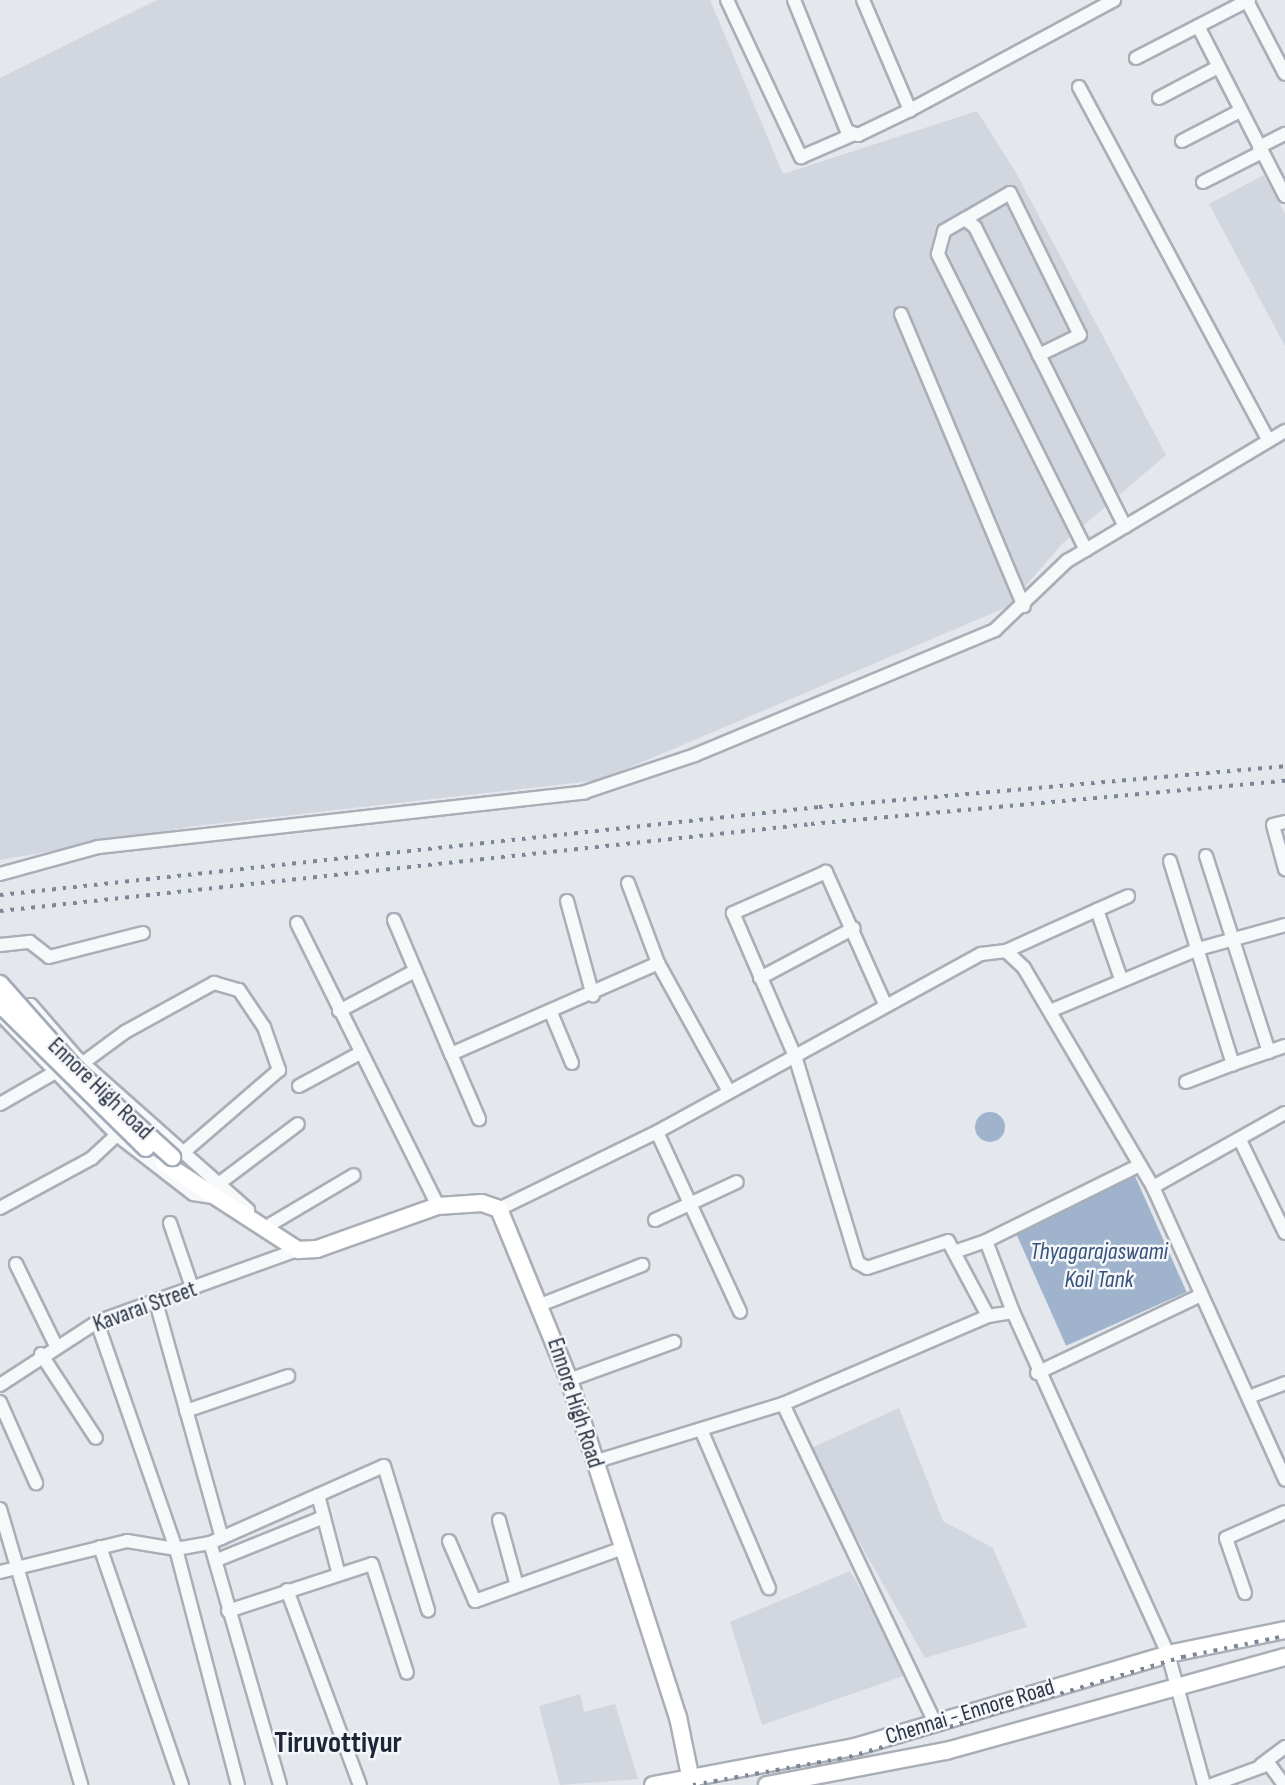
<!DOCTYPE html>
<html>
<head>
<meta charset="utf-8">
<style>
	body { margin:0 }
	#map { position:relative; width:1285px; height:1785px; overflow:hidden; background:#e4e7ec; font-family:"Sofia Sans Condensed",sans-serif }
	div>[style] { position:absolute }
	.built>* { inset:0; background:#d2d6de }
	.water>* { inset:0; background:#9fb4cc; transform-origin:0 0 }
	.round { border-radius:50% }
	.roads { filter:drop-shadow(2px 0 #a9aeb7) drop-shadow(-2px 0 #a9aeb7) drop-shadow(0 2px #a9aeb7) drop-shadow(0 -2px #a9aeb7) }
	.minor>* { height:12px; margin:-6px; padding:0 6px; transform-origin:6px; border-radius:6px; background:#f7f8fa }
	.major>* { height:16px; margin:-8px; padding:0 8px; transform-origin:8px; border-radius:8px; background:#fff }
	.rail>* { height:3.5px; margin-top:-1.75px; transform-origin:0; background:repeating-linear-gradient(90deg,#7d8696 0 3.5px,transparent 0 10.5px) }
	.bridges { filter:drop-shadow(2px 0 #a3abb8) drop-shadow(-2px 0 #a3abb8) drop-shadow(0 2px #a3abb8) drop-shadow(0 -2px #a3abb8) }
	.major-bridge>* { height:16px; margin:-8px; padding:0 8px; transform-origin:8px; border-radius:8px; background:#fff }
	span { translate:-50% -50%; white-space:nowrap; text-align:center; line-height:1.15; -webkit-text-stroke:5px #f4f6f9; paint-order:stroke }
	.street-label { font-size:23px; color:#2b3445 }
	.water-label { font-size:24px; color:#34527a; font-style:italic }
	.district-label { font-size:30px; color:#1d2536; font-weight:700 }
</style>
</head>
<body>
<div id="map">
	<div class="built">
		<i style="clip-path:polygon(157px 0,710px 0,783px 174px,977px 111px,1015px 171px,1166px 455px,1063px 543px,1007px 607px,600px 780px,195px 826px,0 860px,0 78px)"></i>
		<i style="clip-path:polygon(1264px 175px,1285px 214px,1285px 346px,1209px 204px)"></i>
		<i style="clip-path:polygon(899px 1408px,943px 1521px,993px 1548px,1027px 1627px,925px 1658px,807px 1450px)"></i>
		<i style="clip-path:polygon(850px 1571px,909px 1674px,762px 1725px,730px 1622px)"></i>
		<i style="clip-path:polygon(580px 1694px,584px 1712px,615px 1704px,638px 1779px,560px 1785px,539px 1706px)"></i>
	</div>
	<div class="water">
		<i class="round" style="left:975px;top:1112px;width:30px;height:30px"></i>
		<i style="left:1135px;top:1176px;width:127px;height:132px;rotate:66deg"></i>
	</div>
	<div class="roads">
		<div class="minor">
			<i style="left:727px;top:0;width:174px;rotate:64.8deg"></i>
			<i style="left:801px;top:157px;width:56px;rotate:-23.3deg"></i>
			<i style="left:794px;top:0;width:141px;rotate:68deg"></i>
			<i style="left:847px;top:131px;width:12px;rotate:20deg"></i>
			<i style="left:858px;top:135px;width:58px;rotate:-25.7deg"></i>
			<i style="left:863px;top:0;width:120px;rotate:66.9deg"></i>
			<i style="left:910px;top:110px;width:232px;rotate:-28.3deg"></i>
			<i style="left:1247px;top:1px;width:82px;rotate:62.5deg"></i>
			<i style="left:1198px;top:26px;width:191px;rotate:62.9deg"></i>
			<i style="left:1136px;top:58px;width:127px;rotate:-27.2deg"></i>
			<i style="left:1079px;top:87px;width:400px;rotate:61.8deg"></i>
			<i style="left:1159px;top:98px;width:67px;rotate:-27.7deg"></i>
			<i style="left:1182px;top:141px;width:65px;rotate:-27.3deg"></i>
			<i style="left:1259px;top:147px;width:29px;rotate:-27deg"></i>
			<i style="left:1203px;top:182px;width:66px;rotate:-27deg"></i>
			<i style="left:965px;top:219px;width:52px;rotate:-30deg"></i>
			<i style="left:1010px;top:193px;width:158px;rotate:63.8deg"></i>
			<i style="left:1080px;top:335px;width:46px;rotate:154deg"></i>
			<i style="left:901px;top:314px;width:317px;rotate:67.2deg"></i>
			<i style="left:1086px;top:550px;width:331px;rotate:-116.6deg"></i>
			<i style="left:938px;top:254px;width:24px;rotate:-75deg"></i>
			<i style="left:944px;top:231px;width:24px;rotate:-30deg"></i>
			<i style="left:965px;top:219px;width:13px;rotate:39deg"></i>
			<i style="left:975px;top:227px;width:335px;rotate:63.4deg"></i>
			<i style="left:1285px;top:822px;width:12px;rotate:166deg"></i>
			<i style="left:1273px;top:825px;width:46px;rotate:74.7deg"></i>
			<i style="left:1206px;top:856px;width:206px;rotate:72.2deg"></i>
			<i style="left:1170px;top:861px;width:213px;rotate:72.8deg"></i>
			<i style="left:1233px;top:1064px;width:55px;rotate:-19.1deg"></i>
			<i style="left:0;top:874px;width:102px;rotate:-15.4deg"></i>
			<i style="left:98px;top:847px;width:490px;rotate:-6.4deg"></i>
			<i style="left:585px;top:792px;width:116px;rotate:-18.6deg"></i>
			<i style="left:695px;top:755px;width:325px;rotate:-22.6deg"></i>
			<i style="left:995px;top:630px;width:100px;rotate:-43.8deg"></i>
			<i style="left:1067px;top:561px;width:254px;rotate:-30.8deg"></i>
			<i style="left:628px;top:883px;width:85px;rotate:69.4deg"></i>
			<i style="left:567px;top:901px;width:98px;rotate:74.7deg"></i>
			<i style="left:1097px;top:910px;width:34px;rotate:-24deg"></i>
			<i style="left:394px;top:920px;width:146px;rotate:67deg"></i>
			<i style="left:451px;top:1054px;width:226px;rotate:-23.7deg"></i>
			<i style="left:658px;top:963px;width:145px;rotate:61.1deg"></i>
			<i style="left:297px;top:923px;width:316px;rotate:63.5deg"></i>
			<i style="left:0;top:945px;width:30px;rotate:-6deg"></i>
			<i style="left:30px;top:942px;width:24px;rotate:38deg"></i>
			<i style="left:49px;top:957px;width:97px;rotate:-14.3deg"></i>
			<i style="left:1006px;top:951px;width:100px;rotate:-24.3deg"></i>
			<i style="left:1097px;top:910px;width:73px;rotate:70.8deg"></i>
			<i style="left:760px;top:978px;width:106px;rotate:-28deg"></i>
			<i style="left:885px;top:1004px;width:145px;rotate:-114.1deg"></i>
			<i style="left:826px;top:872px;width:102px;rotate:156.2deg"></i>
			<i style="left:733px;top:913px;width:156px;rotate:66.6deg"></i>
			<i style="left:795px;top:1056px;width:216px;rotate:73.1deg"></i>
			<i style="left:858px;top:1263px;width:10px;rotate:29deg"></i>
			<i style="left:867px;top:1268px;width:85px;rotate:-18.4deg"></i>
			<i style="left:948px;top:1241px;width:85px;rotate:61.9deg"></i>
			<i style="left:988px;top:1316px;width:25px;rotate:-9deg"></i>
			<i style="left:1013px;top:1312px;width:375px;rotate:65.6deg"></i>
			<i style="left:1168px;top:1654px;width:136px;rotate:74.6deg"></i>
			<i style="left:14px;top:1009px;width:17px;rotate:-13deg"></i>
			<i style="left:31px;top:1005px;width:70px;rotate:49deg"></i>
			<i style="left:77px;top:1058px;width:229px;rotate:41.6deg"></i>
			<i style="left:339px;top:1011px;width:86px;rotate:-27.8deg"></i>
			<i style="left:1050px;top:1011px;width:160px;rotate:-22.7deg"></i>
			<i style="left:1198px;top:949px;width:90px;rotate:-15.4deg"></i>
			<i style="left:0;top:1014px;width:168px;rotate:46deg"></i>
			<i style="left:117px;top:1135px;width:96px;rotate:37.8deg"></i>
			<i style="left:193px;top:1194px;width:20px;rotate:9deg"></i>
			<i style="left:552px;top:1015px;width:52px;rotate:67.4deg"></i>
			<i style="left:451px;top:1054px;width:71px;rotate:66.7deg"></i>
			<i style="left:83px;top:1063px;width:52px;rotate:-36.4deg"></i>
			<i style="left:125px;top:1032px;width:102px;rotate:-28.8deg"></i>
			<i style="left:214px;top:983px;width:26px;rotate:16deg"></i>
			<i style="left:239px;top:990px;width:45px;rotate:56deg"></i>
			<i style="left:264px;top:1027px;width:46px;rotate:70.8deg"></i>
			<i style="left:279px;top:1070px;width:124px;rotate:139.2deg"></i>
			<i style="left:1186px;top:1082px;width:50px;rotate:-21deg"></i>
			<i style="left:299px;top:1086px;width:69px;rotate:-28.4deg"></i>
			<i style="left:0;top:1104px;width:60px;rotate:-30deg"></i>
			<i style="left:657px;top:1132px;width:198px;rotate:65.2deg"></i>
			<i style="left:1240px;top:1140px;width:103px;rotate:64.2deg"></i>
			<i style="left:221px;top:1182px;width:96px;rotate:-37deg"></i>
			<i style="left:1153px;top:1187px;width:151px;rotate:-29.3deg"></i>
			<i style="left:0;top:1208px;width:105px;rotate:-28.5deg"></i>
			<i style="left:92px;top:1158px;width:34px;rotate:-43deg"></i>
			<i style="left:499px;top:1209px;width:176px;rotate:-26deg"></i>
			<i style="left:657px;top:1132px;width:370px;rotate:-28.8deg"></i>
			<i style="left:981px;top:954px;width:25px;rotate:-7deg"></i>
			<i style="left:1006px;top:951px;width:25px;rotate:43deg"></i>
			<i style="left:1024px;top:968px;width:254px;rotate:59.5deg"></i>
			<i style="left:1153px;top:1187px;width:321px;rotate:65.7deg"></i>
			<i style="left:655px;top:1220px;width:90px;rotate:-24.9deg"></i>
			<i style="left:170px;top:1223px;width:71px;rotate:71.1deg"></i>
			<i style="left:271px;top:1224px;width:96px;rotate:-30.6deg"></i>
			<i style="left:957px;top:1251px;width:31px;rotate:-19deg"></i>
			<i style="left:16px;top:1264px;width:89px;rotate:64deg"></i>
			<i style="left:156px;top:1302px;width:245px;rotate:74.4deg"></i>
			<i style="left:540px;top:1305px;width:110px;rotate:-21.4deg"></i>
			<i style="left:1013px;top:1312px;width:76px;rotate:-110.8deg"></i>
			<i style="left:986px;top:1241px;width:169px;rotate:-26.3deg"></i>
			<i style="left:97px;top:1322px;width:240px;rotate:70.8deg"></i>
			<i style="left:176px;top:1549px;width:244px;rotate:75.3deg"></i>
			<i style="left:41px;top:1354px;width:100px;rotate:56.8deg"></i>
			<i style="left:1037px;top:1373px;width:182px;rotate:-25.4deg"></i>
			<i style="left:569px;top:1380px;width:112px;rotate:-19.9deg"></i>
			<i style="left:0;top:1385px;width:116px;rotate:-33deg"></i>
			<i style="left:97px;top:1322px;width:219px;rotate:-19.8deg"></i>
			<i style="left:1249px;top:1397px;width:39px;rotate:-21deg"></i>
			<i style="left:0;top:1402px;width:89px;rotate:66deg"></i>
			<i style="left:783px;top:1404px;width:352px;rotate:64.5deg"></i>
			<i style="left:186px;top:1411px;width:108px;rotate:-18.9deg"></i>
			<i style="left:702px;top:1432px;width:170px;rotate:66.8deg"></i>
			<i style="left:594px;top:1462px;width:198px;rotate:-17.1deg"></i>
			<i style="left:783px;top:1404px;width:223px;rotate:-23.2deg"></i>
			<i style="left:318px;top:1495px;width:79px;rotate:75.3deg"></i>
			<i style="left:0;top:1509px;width:288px;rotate:73.6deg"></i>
			<i style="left:499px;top:1520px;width:68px;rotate:74.7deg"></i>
			<i style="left:449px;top:1541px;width:65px;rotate:66.6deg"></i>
			<i style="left:475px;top:1601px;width:157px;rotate:-19.7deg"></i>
			<i style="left:100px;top:1547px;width:252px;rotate:71deg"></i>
			<i style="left:217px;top:1560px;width:115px;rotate:-21.9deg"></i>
			<i style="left:0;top:1572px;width:131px;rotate:-13.7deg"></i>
			<i style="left:127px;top:1541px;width:50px;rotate:9.3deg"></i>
			<i style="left:176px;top:1549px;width:35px;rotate:-10deg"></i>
			<i style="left:287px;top:1590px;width:208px;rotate:69.5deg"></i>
			<i style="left:1245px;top:1593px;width:58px;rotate:-109.1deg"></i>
			<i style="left:1226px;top:1538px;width:64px;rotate:-23.8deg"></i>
			<i style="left:228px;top:1611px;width:151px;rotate:-18.1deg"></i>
			<i style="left:372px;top:1564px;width:114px;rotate:72.2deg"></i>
			<i style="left:1261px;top:1765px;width:30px;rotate:-37deg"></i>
			<i style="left:280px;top:1785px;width:252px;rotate:-106.1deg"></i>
			<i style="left:210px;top:1543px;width:190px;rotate:-23.9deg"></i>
			<i style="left:384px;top:1466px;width:151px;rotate:73deg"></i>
			<i style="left:1212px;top:1785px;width:61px;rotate:-20.2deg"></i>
			<i style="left:1269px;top:1764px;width:26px;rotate:54deg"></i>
		</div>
		<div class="major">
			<i style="left:164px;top:1163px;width:160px;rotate:33deg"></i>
			<i style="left:298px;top:1250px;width:19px;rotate:-3deg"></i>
			<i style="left:317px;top:1249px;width:128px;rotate:-19.6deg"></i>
			<i style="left:438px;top:1206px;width:44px;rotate:-3.9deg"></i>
			<i style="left:482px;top:1203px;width:18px;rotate:19deg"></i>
			<i style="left:499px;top:1209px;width:185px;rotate:67.7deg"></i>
			<i style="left:569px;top:1380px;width:354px;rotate:72.1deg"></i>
			<i style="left:678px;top:1717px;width:69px;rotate:78.4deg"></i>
			<i style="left:653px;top:1785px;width:206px;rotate:-10.7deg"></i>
			<i style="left:855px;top:1747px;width:327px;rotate:-16.5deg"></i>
			<i style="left:1168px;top:1654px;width:119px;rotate:-11.6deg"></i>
			<i style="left:767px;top:1785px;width:182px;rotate:-10.8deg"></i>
			<i style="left:946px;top:1751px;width:352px;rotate:-15.5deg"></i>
		</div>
	</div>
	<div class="rail">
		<i style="left:0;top:895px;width:824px;rotate:-6.13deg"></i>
		<i style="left:819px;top:807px;width:468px;rotate:-5deg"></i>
		<i style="left:0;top:911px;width:816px;rotate:-6.12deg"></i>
		<i style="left:811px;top:824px;width:476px;rotate:-5.2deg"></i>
		<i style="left:693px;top:1785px;width:158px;rotate:-10.2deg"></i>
		<i style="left:849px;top:1757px;width:349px;rotate:-16.7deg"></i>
		<i style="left:1183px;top:1657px;width:104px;rotate:-11.6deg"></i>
	</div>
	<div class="bridges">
		<div class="major-bridge">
			<i style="left:0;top:984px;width:115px;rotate:48.5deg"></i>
			<i style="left:76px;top:1070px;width:130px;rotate:42.2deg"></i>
			<i style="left:0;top:1004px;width:205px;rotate:44.6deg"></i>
		</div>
	</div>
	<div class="street-label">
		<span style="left:100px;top:1089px;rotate:44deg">Ennore High Road</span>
		<span style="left:145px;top:1307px;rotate:-20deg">Kavarai Street</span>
		<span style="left:575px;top:1403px;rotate:72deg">Ennore High Road</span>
		<span style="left:970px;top:1712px;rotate:-17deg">Chennai - Ennore Road</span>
	</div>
	<div class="water-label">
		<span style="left:1099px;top:1266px">Thyagarajaswami<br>Koil Tank</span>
	</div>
	<div class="district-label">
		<span style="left:338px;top:1743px">Tiruvottiyur</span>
	</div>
</div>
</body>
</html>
